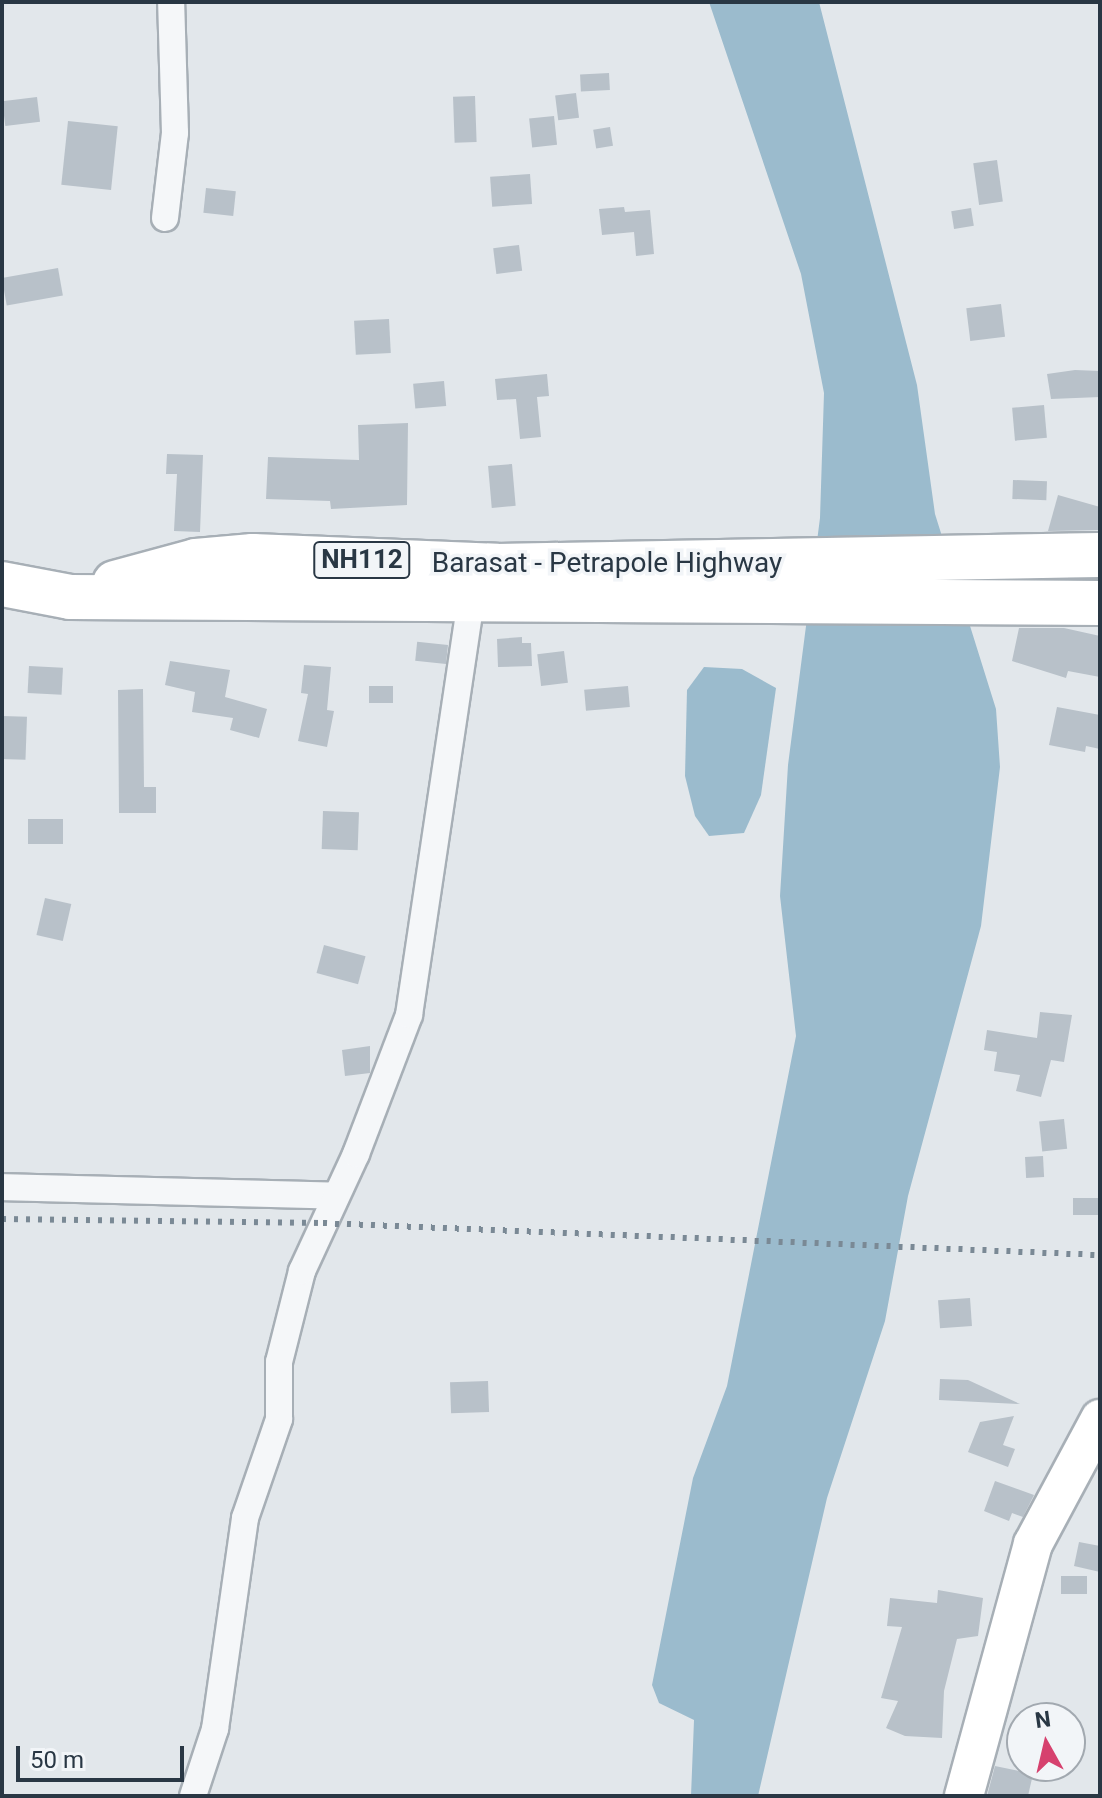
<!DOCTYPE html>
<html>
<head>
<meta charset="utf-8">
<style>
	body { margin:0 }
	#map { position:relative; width:1102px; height:1798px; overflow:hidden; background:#e2e7eb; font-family:Roboto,sans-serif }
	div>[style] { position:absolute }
	.water>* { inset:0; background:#9bbbcd }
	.building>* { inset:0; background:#b8c1c9; transform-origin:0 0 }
	.roads { filter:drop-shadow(2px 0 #a7afb6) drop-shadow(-2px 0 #a7afb6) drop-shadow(0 2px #a7afb6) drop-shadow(0 -2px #a7afb6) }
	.minor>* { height:26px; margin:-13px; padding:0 13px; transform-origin:13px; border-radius:13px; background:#f5f7f9 }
	.secondary>* { height:38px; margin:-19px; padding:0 19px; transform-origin:19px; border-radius:19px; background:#fff }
	.trunk>* { height:44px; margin:-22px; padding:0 22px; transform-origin:22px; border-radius:22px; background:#fff }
	.rail>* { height:6px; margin-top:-3px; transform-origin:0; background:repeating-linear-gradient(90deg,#7a8995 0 4px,transparent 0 12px) }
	span { translate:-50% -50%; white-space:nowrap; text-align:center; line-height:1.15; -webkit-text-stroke:7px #f2f5f8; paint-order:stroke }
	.shield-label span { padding:2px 6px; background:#f2f5f8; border:2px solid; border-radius:6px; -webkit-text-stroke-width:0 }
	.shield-label { font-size:26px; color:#293744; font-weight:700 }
	.street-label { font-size:28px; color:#293744 }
	.frame { position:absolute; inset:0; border:4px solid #293744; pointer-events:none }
	.north { position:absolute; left:1006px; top:1702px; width:80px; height:80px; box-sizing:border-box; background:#f2f5f8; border:2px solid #a2a9b0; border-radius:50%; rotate:352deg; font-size:22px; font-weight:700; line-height:32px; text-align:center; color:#293744 }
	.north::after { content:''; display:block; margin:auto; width:28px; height:36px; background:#d6416e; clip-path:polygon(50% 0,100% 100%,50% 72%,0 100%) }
	.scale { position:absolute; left:16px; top:1746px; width:168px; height:36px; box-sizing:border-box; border:4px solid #293744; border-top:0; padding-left:10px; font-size:24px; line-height:28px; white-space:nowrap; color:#293744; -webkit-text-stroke:6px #f2f5f8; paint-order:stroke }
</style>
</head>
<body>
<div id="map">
	<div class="water">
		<i style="clip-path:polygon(709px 2px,819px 2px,917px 385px,935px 514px,996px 709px,1000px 767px,981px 926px,908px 1196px,885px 1321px,827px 1498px,758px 1796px,691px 1796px,694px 1720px,659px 1703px,652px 1685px,693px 1478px,727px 1386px,796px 1036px,780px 896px,788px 765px,820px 518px,824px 393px,801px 274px)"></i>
		<i style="clip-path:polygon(704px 667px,742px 669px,776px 688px,761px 795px,744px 833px,709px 836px,695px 816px,685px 776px,687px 690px)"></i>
	</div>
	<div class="building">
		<i style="left:609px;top:73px;width:17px;height:29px;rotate:87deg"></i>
		<i style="left:576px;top:93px;width:25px;height:21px;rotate:83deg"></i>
		<i style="left:475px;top:96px;width:46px;height:22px;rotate:88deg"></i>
		<i style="left:37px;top:97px;width:25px;height:35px;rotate:83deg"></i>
		<i style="left:554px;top:116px;width:29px;height:25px;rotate:84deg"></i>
		<i style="left:68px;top:121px;width:50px;height:64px;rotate:6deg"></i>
		<i style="left:610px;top:127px;width:19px;height:17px;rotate:81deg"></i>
		<i style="left:997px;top:160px;width:42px;height:24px;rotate:82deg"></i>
		<i style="left:530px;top:174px;width:30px;height:40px;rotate:86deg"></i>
		<i style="left:206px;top:188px;width:30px;height:25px;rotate:6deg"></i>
		<i style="clip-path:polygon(624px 207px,625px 212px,650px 210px,654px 254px,636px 256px,634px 232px,602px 235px,599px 209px)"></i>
		<i style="left:971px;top:208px;width:18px;height:20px;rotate:81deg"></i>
		<i style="left:519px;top:245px;width:26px;height:26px;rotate:83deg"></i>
		<i style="left:58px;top:268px;width:28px;height:57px;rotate:80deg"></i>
		<i style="left:1001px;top:304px;width:33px;height:35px;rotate:83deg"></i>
		<i style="left:389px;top:319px;width:34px;height:35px;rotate:87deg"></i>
		<i style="clip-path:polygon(1075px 370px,1100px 371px,1100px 397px,1051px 399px,1047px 374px)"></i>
		<i style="clip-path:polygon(547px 374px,549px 396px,537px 397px,541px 437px,520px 439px,516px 399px,497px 400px,495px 379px)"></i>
		<i style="left:444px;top:381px;width:25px;height:31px;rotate:85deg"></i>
		<i style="left:1044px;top:405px;width:33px;height:32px;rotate:85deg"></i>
		<i style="clip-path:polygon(408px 423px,407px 505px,331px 509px,330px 501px,266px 499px,268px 457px,359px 460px,358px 425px)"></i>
		<i style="clip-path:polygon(167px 454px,203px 455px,200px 532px,174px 531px,177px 474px,166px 474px)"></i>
		<i style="left:512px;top:464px;width:42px;height:24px;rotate:85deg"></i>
		<i style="left:1013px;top:480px;width:34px;height:19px;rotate:2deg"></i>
		<i style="clip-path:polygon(1058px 495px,1100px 507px,1100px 530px,1048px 531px)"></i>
		<i style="clip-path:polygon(1019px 628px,1064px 628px,1100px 636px,1100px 677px,1068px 671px,1066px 678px,1012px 661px)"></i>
		<i style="clip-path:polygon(522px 637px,522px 643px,531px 643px,532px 666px,498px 667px,497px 639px)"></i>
		<i style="left:448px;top:645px;width:19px;height:31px;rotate:96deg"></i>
		<i style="left:564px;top:651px;width:32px;height:27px;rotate:83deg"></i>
		<i style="clip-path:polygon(170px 661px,230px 670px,225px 697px,267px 709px,259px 738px,230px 730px,233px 718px,192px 712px,195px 692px,165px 685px)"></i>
		<i style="clip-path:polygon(304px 665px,331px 667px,327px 710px,334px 711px,327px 747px,298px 741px,308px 694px,301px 693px)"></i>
		<i style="left:29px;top:666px;width:34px;height:27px;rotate:3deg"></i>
		<i style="left:369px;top:686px;width:24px;height:17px"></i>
		<i style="left:628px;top:686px;width:21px;height:44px;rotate:85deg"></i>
		<i style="clip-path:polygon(143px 689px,144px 787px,156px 787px,156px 813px,119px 813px,118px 690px)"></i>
		<i style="clip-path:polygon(1057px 707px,1100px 715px,1100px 749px,1086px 746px,1085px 752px,1049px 745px)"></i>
		<i style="left:2px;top:716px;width:25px;height:43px;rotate:2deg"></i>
		<i style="left:323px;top:811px;width:36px;height:38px;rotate:2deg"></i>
		<i style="left:28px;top:819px;width:35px;height:25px"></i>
		<i style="left:45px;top:898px;width:27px;height:38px;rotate:13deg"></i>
		<i style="left:324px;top:945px;width:43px;height:29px;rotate:15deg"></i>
		<i style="clip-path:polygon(1040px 1012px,1072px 1015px,1064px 1062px,1051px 1060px,1041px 1097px,1016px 1091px,1020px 1075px,994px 1071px,997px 1052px,984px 1050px,987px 1030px,1037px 1038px)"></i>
		<i style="clip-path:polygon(370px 1046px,370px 1073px,345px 1076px,342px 1050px)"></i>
		<i style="left:1064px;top:1119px;width:30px;height:25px;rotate:84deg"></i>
		<i style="left:1043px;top:1156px;width:21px;height:18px;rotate:87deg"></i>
		<i style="left:1073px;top:1198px;width:27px;height:17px"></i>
		<i style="left:970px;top:1298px;width:28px;height:32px;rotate:86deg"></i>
		<i style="clip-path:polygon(940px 1379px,968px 1380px,1020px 1404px,939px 1400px)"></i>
		<i style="left:488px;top:1381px;width:31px;height:38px;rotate:88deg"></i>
		<i style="clip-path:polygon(1014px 1416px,1003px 1445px,1015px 1449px,1008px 1467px,968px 1452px,980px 1422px)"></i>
		<i style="clip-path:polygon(995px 1481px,1034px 1495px,1023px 1517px,1012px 1513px,1009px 1521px,984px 1511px)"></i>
		<i style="clip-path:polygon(1079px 1542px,1100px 1546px,1100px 1572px,1074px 1566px)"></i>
		<i style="left:1061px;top:1576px;width:26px;height:18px"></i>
		<i style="clip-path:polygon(938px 1590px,983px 1598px,978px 1636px,957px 1639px,944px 1691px,942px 1738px,905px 1736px,886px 1728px,898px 1701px,881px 1698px,902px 1627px,887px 1626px,890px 1598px,937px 1603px)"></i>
		<i style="clip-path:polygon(995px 1766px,1033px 1774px,1028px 1796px,987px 1796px)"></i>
	</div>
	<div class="roads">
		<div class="minor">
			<i style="left:165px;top:218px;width:86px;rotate:-83.3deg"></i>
			<i style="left:175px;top:133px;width:131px;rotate:-91.7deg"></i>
			<i style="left:2px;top:1187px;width:334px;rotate:1.5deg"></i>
			<i style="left:193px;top:1796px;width:71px;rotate:-71.8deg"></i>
			<i style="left:215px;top:1729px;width:213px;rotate:-81.9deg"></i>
			<i style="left:245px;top:1518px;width:105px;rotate:-71deg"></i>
			<i style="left:279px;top:1419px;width:57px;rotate:-90deg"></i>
			<i style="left:279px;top:1362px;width:94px;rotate:-75.8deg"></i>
			<i style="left:302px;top:1271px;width:129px;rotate:-65.2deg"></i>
			<i style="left:356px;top:1154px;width:149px;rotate:-69.1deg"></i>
			<i style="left:409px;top:1015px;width:418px;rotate:-81.5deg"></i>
		</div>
		<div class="secondary">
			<i style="left:964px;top:1796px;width:261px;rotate:-74.7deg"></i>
			<i style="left:1033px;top:1544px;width:142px;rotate:-61.8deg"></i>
		</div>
		<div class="trunk">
			<i style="left:115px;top:583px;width:84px;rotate:-15.2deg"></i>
			<i style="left:196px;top:561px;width:57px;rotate:-5deg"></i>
			<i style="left:253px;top:556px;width:244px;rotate:2.3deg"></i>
			<i style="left:497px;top:566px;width:603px;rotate:-1.05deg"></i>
			<i style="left:2px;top:584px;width:69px;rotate:10.8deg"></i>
			<i style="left:70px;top:597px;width:1030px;rotate:0.33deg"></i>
		</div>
	</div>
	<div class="rail">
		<i style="left:2px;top:1219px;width:321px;rotate:0.7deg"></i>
		<i style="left:323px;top:1223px;width:778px;rotate:2.36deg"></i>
	</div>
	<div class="shield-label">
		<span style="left:362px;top:560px">NH112</span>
	</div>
	<div class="street-label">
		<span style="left:607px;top:563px">Barasat - Petrapole Highway</span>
	</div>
	<div class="frame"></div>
	<div class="north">N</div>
	<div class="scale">50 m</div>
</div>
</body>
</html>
